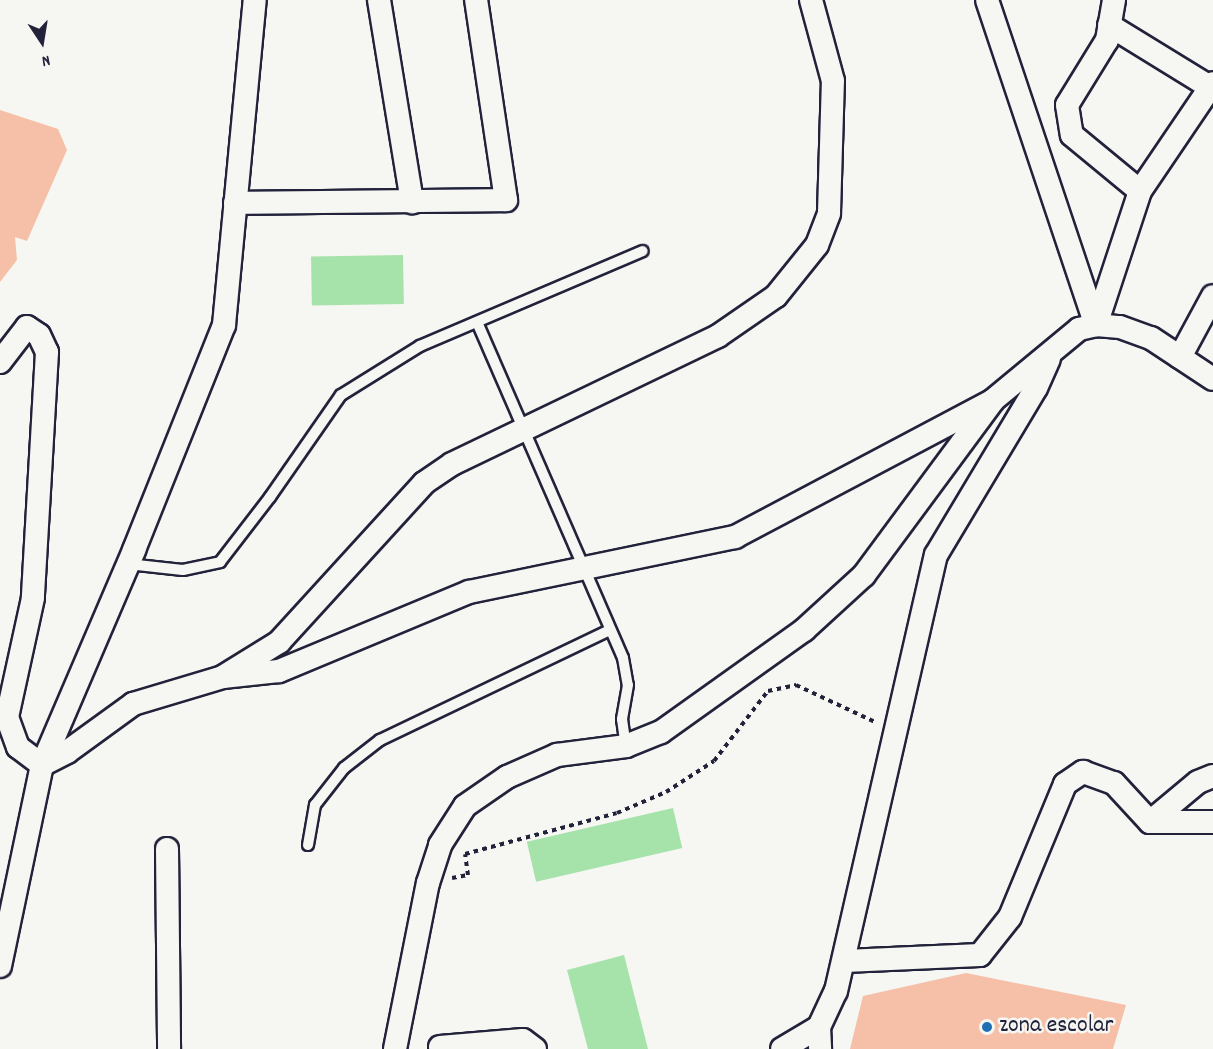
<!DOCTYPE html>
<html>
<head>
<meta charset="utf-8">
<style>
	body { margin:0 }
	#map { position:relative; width:1213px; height:1049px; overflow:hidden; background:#f6f6f2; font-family:Dekko,sans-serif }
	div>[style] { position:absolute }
	.green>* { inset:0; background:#a6e3aa; transform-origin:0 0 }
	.building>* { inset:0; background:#f6c0a8 }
	.path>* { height:4px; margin-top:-2px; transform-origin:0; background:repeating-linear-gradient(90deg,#22223b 0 4.5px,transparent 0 9px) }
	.roads { filter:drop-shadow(2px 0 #22223b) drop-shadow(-2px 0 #22223b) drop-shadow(0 2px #22223b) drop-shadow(0 -2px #22223b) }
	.lane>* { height:10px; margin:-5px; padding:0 5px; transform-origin:5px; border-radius:5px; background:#f6f6f2 }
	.street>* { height:22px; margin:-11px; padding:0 11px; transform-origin:11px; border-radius:11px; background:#f6f6f2 }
	.dots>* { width:16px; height:16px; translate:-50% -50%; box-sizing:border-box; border:3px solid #f6f6f2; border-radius:50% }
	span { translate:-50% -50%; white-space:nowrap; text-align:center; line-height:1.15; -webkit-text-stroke:5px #f6f6f2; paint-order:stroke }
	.poi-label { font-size:24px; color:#22223b }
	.left { translate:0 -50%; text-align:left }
	.north { position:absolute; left:12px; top:12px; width:60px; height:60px; -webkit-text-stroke:4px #f6f6f2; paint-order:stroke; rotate:168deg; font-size:16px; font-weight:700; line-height:24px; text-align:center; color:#22223b }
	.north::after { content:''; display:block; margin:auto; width:21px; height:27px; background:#22223b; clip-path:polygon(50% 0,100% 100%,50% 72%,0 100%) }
</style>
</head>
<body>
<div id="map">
	<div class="green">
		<i style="left:403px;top:255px;width:49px;height:92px;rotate:89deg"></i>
		<i style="left:673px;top:808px;width:41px;height:150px;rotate:77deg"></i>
		<i style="clip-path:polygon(624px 955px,648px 1049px,588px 1049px,567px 970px)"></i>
	</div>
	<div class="building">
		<i style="clip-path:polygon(0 110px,58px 129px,67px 150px,27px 241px,15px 237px,17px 260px,0 282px)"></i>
		<i style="clip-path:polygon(966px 973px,1126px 1005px,1113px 1049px,850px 1049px,863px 996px)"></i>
	</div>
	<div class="path">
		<i style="left:452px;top:878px;width:16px;rotate:-11deg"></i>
		<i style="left:468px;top:875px;width:21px;rotate:-98deg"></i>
		<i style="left:465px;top:854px;width:157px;rotate:-15.1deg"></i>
		<i style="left:617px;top:813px;width:53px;rotate:-23.2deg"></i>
		<i style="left:666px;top:792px;width:57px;rotate:-32.9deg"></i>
		<i style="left:714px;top:761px;width:88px;rotate:-52.4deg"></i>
		<i style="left:768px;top:691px;width:29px;rotate:-12deg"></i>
		<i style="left:796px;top:685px;width:87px;rotate:25.1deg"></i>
	</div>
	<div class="roads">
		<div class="lane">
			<i style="left:477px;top:322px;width:366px;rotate:66.5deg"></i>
			<i style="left:623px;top:658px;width:27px;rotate:80deg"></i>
			<i style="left:628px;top:685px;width:35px;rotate:100deg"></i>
			<i style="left:622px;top:719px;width:27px;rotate:82deg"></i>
			<i style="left:128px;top:564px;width:55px;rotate:6.2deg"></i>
			<i style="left:183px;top:570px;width:38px;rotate:-12deg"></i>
			<i style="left:220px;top:562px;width:82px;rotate:-52.4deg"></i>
			<i style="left:270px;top:497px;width:124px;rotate:-55.2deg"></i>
			<i style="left:341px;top:395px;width:93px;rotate:-31.8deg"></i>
			<i style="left:420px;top:346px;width:242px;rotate:-23.1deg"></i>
			<i style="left:308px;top:845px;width:41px;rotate:-80.1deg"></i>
			<i style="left:315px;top:805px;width:47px;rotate:-51.9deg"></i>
			<i style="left:344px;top:768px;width:46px;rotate:-37.9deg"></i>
			<i style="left:380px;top:740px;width:255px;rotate:-25.6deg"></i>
		</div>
		<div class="street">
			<i style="left:379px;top:0;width:205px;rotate:80.7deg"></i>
			<i style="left:987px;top:0;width:343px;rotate:71.5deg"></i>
			<i style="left:1114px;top:0;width:41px;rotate:99.9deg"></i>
			<i style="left:1107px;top:40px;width:76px;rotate:121.6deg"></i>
			<i style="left:1067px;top:105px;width:30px;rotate:81deg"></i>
			<i style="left:1072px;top:135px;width:88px;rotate:39.5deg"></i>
			<i style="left:1109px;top:25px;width:122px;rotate:31.6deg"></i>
			<i style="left:235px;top:203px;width:271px;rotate:-0.6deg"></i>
			<i style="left:506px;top:200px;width:202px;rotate:-98.5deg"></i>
			<i style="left:1096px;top:325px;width:141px;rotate:-71.8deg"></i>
			<i style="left:1140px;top:191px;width:130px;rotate:-55.9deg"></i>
			<i style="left:1180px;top:357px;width:69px;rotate:-61.6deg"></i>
			<i style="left:0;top:362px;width:44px;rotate:-52.4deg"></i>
			<i style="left:27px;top:327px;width:14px;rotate:34deg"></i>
			<i style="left:39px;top:335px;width:19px;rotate:65deg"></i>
			<i style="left:47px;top:352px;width:246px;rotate:93.3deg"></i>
			<i style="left:33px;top:598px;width:122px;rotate:102.3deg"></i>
			<i style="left:7px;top:717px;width:32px;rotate:70deg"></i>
			<i style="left:18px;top:747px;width:30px;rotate:37deg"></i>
			<i style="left:224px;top:676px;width:65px;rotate:-31.7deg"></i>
			<i style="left:279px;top:642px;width:215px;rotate:-47.6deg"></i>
			<i style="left:424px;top:483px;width:34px;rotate:-34deg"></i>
			<i style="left:452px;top:464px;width:295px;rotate:-25.7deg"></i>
			<i style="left:718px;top:336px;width:70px;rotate:-34.6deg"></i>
			<i style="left:776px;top:296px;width:65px;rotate:-51.2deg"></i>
			<i style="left:817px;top:245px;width:34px;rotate:-69deg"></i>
			<i style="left:829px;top:213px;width:132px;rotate:-88.3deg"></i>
			<i style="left:833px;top:81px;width:84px;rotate:-105.2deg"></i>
			<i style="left:42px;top:765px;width:28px;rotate:-27deg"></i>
			<i style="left:67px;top:752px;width:82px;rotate:-36deg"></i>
			<i style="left:133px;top:704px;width:94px;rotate:-16.7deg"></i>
			<i style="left:223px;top:677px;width:56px;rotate:-6.1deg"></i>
			<i style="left:279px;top:671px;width:206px;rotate:-22.6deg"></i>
			<i style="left:469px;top:592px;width:272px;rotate:-11.7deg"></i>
			<i style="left:735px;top:537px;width:291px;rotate:-27.9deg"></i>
			<i style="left:992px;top:401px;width:113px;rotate:-39.6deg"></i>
			<i style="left:1079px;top:329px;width:17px;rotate:-13deg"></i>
			<i style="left:1096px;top:325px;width:24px;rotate:5deg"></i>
			<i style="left:1120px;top:327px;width:33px;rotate:20deg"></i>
			<i style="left:1151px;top:338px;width:74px;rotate:33.5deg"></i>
			<i style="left:1150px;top:822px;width:62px;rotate:-39.8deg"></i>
			<i style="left:1198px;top:782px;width:16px;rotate:-22deg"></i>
			<i style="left:167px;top:849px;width:200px;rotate:89.4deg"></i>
			<i style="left:845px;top:961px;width:135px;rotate:-2.5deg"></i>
			<i style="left:980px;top:955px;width:48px;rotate:-51.7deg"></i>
			<i style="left:1010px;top:917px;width:144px;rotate:-67.5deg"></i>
			<i style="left:1065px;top:784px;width:22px;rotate:-34deg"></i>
			<i style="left:1083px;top:772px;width:33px;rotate:20deg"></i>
			<i style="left:1114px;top:783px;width:53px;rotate:47.3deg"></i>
			<i style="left:1150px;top:822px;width:63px"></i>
			<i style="left:0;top:966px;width:205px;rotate:-78.2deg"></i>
			<i style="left:42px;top:765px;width:234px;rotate:-66.8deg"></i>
			<i style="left:134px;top:550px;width:242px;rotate:-68.2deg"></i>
			<i style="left:224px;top:325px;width:326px;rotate:-84.6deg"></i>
			<i style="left:819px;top:1027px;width:22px;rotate:87deg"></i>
			<i style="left:440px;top:1047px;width:83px;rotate:-4.8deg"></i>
			<i style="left:523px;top:1040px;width:15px;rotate:37deg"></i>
			<i style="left:395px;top:1049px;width:169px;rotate:-78.8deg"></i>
			<i style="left:428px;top:883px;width:40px;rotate:-72deg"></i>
			<i style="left:440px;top:845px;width:46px;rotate:-57.3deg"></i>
			<i style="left:465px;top:806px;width:51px;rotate:-34.6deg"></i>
			<i style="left:507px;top:777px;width:55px;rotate:-23.7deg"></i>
			<i style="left:557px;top:755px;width:70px;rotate:-7.4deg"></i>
			<i style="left:626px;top:746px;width:38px;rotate:-22deg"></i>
			<i style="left:661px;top:732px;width:176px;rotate:-35.5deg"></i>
			<i style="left:804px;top:630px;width:81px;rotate:-42.5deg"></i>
			<i style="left:864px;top:575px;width:215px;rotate:-53.5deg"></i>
			<i style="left:782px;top:1049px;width:43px;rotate:-30.7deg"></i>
			<i style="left:819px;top:1027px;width:40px;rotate:-65deg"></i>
			<i style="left:836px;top:991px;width:447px;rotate:-77.1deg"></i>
			<i style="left:936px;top:555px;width:195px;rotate:-59.1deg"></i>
			<i style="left:1036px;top:388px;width:32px;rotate:-66deg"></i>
		</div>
	</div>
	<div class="dots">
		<i style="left:987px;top:1027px;background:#1f6fb2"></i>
	</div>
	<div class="poi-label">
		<span class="left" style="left:999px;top:1027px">zona escolar</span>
	</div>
	<div class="north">N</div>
</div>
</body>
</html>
